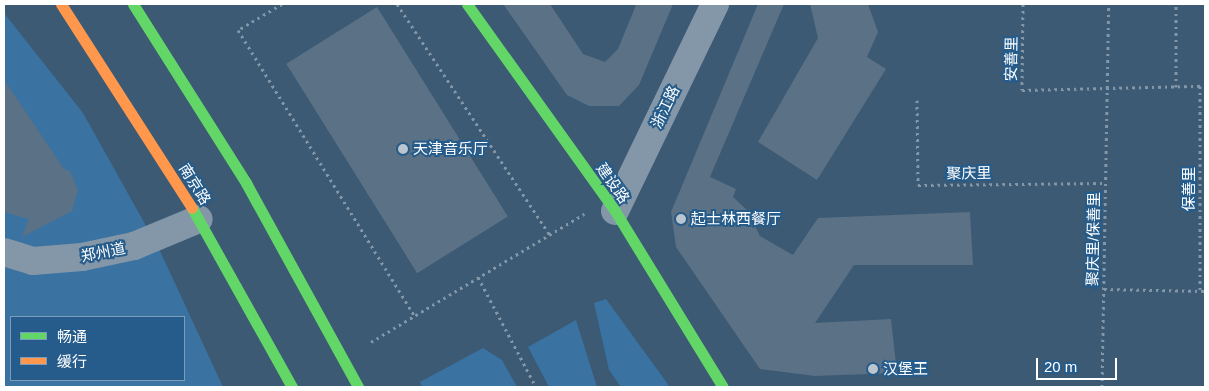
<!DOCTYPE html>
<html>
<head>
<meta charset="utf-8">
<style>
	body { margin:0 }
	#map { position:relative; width:1209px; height:391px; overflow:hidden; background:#3c5a74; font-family:Helvetica,"Noto Sans SC",sans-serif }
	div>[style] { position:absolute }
	.green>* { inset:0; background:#3a72a1 }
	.building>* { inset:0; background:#5a7186; transform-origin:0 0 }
	.path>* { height:3px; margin-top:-1.5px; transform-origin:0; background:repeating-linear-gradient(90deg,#8397a8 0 2.5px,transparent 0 6.5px) }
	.street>* { height:28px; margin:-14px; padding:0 14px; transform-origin:14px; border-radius:14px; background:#8397a8 }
	.fast>* { height:11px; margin:-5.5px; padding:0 5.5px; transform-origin:5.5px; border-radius:5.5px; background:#63d668 }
	.slow>* { height:11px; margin:-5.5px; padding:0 5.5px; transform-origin:5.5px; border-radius:5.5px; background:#ff974d }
	.dots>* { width:14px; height:14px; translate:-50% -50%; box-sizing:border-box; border:2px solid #255c8b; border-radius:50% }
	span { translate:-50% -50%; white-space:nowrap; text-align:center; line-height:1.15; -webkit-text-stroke:4px #255c8b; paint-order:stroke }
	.street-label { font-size:15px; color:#fff }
	.poi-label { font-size:15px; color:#fff }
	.left { translate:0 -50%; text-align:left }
	.frame { position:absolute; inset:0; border:5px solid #fff; pointer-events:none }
	.legend { position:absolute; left:10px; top:316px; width:175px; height:65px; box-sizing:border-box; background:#255c8b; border:1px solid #7c9db9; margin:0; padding:6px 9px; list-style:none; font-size:15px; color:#fff }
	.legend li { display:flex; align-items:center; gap:10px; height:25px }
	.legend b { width:25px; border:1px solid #7c9db9 }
	.scale { position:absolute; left:1036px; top:358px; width:81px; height:22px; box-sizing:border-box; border:2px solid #fff; border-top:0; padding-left:6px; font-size:15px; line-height:18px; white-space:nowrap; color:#fff; -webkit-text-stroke:4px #255c8b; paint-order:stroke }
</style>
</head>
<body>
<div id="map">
	<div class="green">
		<i style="clip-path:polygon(evenodd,4px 13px,83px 113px,160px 251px,223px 387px,4px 387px,4px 13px,11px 317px,184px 317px,184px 380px,11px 380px,11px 317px)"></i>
		<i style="clip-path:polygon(606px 299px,667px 383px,669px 387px,621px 387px,609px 370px,594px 303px)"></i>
		<i style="clip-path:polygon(576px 320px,597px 387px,549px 387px,528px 347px)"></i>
		<i style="clip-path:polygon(483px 348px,502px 360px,517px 387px,422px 387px,420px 382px)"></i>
	</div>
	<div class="building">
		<i style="clip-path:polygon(503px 4px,550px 4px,583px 54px,605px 62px,618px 49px,636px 5px,673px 4px,639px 85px,619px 106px,589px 106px,567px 95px)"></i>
		<i style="clip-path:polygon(758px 4px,784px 4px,710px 177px,736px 189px,733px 197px,747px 210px,760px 236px,793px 255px,818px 218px,970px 212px,973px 265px,854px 265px,815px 323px,891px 319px,897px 373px,815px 376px,760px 369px,676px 247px,671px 212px)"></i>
		<i style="clip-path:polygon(810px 4px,868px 4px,878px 32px,867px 57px,886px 69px,817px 180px,758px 142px,818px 38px)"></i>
		<i style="left:377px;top:7px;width:247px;height:107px;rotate:58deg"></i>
		<i style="clip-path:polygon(4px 80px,64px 169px,70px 171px,78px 190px,72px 211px,22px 237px,29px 219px,4px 212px)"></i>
	</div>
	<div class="path">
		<i style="left:282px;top:4px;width:51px;rotate:149.4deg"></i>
		<i style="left:238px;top:30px;width:335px;rotate:58.3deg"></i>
		<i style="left:397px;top:4px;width:277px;rotate:56.5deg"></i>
		<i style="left:1023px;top:4px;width:86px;rotate:90.7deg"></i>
		<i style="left:1022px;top:90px;width:183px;rotate:-1.3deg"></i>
		<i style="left:1200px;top:86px;width:205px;rotate:90deg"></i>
		<i style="left:1176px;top:87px;width:83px;rotate:-90deg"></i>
		<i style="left:917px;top:100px;width:85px;rotate:89.3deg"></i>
		<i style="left:918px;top:185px;width:187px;rotate:-0.6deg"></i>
		<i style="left:478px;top:277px;width:124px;rotate:62.2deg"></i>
		<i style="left:1104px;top:289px;width:101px;rotate:1.1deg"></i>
		<i style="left:371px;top:342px;width:249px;rotate:-31deg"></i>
		<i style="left:1102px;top:387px;width:383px;rotate:-89deg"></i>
	</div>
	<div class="street">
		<i style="left:615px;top:211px;width:230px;rotate:-64.2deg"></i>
		<i style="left:4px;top:252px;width:30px;rotate:17deg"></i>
		<i style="left:33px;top:261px;width:49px;rotate:-4.7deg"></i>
		<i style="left:82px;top:257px;width:53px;rotate:-11.9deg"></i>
		<i style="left:134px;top:246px;width:70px;rotate:-22.6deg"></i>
	</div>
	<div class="fast">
		<i style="left:133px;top:4px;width:212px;rotate:57.7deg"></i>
		<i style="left:246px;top:183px;width:233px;rotate:61.2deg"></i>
		<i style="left:467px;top:4px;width:254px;rotate:54.4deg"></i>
		<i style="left:615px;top:211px;width:206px;rotate:58.5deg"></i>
		<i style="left:192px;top:208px;width:205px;rotate:60.8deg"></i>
	</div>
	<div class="slow">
		<i style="left:61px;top:4px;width:242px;rotate:57.3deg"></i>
	</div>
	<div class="dots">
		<i style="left:403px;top:149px;background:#bbc5ce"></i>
		<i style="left:681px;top:219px;background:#bbc5ce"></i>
		<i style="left:873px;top:369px;background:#bbc5ce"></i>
	</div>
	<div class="street-label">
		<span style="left:1011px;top:59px;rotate:-89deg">安善里</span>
		<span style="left:665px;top:107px;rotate:-64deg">浙江路</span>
		<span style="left:969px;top:173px;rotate:-1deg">聚庆里</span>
		<span style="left:613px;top:183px;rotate:55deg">建设路</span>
		<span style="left:195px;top:184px;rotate:58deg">南京路</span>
		<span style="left:1189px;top:189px;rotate:-90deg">保善里</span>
		<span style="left:1093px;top:239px;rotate:-89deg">聚庆里/保善里</span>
		<span style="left:103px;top:252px;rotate:-11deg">郑州道</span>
	</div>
	<div class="poi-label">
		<span class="left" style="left:413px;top:149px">天津音乐厅</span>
		<span class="left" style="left:691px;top:219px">起士林西餐厅</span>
		<span class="left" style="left:883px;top:369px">汉堡王</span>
	</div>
	<div class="frame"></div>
	<ul class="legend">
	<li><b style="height:6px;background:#63d668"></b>畅通</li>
	<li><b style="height:6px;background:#ff974d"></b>缓行</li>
	</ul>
	<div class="scale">20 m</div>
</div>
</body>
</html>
